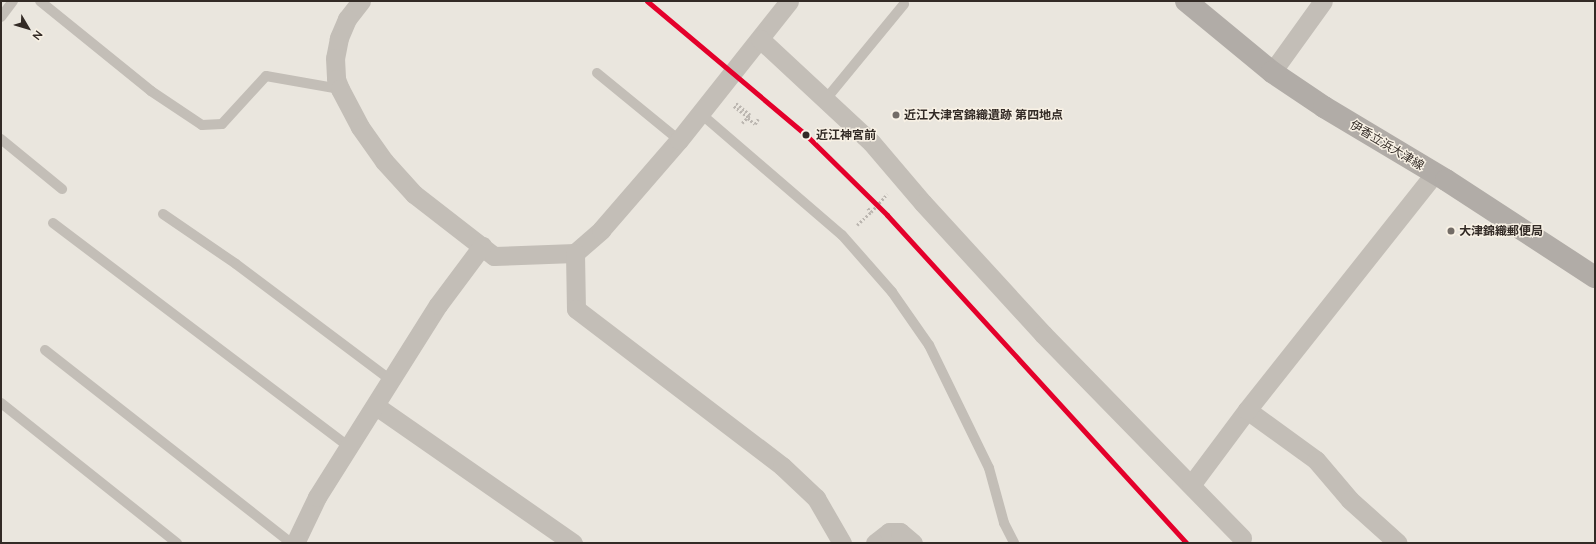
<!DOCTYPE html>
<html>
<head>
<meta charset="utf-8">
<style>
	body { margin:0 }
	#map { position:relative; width:1596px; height:544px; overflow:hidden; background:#eae6de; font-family:Lato,"Noto Sans JP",sans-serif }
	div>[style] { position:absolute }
	.path>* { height:2.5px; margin-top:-1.25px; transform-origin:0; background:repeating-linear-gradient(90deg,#bbb6b0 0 2px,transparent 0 4px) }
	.service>* { height:10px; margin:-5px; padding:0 5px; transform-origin:5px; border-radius:5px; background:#c3beb7 }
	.minor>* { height:19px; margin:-9.5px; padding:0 9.5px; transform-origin:9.5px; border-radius:9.5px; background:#c3beb7 }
	.primary>* { height:22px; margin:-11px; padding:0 11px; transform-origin:11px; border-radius:11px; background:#b1aca7 }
	.rail-1>* { height:5px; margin:-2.5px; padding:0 2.5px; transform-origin:2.5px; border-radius:2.5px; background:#e4002b }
	.dots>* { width:11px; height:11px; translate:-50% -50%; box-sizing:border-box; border:2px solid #f8f1e5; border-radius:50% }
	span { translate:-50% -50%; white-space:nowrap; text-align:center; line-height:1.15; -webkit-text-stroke:3px #f8f1e5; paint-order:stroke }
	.poi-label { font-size:12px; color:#332b26; font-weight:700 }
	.left { translate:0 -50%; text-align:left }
	.stop-label { font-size:12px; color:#332b26; font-weight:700 }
	.street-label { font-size:12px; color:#332b26 }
	.frame { position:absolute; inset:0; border:2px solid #332b26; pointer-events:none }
	.north { position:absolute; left:8px; top:8px; width:40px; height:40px; -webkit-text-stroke:3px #f8f1e5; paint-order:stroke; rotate:128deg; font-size:11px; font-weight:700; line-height:16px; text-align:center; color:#332b26 }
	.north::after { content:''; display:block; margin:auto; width:14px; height:18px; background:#332b26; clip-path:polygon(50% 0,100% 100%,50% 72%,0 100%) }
</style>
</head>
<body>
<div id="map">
	<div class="path">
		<i style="left:734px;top:106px;width:18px;rotate:38deg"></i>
		<i style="left:748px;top:117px;width:3px;rotate:-45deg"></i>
		<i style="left:750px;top:115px;width:19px;rotate:-141deg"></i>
		<i style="left:748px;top:118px;width:9px;rotate:41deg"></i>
		<i style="left:755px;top:124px;width:6px;rotate:-59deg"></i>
		<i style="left:742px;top:123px;width:8px;rotate:-45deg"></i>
		<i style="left:868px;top:208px;width:5px;rotate:53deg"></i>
		<i style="left:871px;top:212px;width:24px;rotate:-48deg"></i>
		<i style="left:857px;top:225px;width:19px;rotate:-43deg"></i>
	</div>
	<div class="service">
		<i style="left:40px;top:1px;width:143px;rotate:39deg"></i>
		<i style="left:151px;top:91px;width:61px;rotate:33.7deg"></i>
		<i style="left:202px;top:125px;width:20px;rotate:-3deg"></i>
		<i style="left:222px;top:124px;width:65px;rotate:-47.5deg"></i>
		<i style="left:266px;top:76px;width:75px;rotate:10deg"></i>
		<i style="left:1px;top:17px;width:20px;rotate:-53deg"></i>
		<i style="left:597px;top:73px;width:106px;rotate:39.3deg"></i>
		<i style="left:826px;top:99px;width:123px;rotate:-50.6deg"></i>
		<i style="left:700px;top:113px;width:187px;rotate:40.7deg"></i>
		<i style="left:842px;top:235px;width:76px;rotate:48.7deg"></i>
		<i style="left:892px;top:292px;width:65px;rotate:55.1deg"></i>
		<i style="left:929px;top:345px;width:137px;rotate:64deg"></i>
		<i style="left:989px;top:468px;width:57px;rotate:74.7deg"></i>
		<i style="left:1004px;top:523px;width:22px;rotate:63deg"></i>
		<i style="left:1px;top:139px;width:79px;rotate:39.3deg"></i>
		<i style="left:163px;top:214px;width:88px;rotate:34.4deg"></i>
		<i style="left:236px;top:264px;width:195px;rotate:36.9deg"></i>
		<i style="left:53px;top:223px;width:371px;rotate:37.1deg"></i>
		<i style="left:45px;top:350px;width:313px;rotate:38.1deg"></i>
		<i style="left:1px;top:403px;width:225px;rotate:38.5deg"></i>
	</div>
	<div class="minor">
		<i style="left:361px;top:1px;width:23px;rotate:128deg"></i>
		<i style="left:347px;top:19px;width:21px;rotate:113deg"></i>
		<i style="left:339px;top:38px;width:20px;rotate:101deg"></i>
		<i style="left:335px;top:58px;width:21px;rotate:87deg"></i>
		<i style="left:336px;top:79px;width:11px;rotate:68deg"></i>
		<i style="left:340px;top:89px;width:43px;rotate:62.2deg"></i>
		<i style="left:360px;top:127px;width:42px;rotate:54.8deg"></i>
		<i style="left:384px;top:161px;width:45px;rotate:47.7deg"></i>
		<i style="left:414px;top:194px;width:101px;rotate:37.8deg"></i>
		<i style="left:494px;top:256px;width:81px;rotate:-2.1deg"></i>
		<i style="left:575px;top:253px;width:35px;rotate:-41deg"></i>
		<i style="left:601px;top:230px;width:119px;rotate:-49.1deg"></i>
		<i style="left:679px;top:140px;width:177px;rotate:-51.6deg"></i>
		<i style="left:760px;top:39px;width:151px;rotate:42.9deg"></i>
		<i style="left:871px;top:142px;width:80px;rotate:49.6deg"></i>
		<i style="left:923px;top:203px;width:178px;rotate:47.5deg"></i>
		<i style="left:1043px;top:334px;width:285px;rotate:45.7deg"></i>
		<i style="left:1272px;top:72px;width:87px;rotate:-54.3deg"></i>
		<i style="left:575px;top:253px;width:56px;rotate:89deg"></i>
		<i style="left:576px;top:309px;width:259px;rotate:37.3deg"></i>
		<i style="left:782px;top:466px;width:47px;rotate:43.3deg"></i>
		<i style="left:816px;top:498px;width:52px;rotate:60deg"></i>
		<i style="left:376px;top:406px;width:240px;rotate:34.8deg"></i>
		<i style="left:1247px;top:410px;width:85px;rotate:35.9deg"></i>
		<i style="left:1316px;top:460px;width:52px;rotate:49.6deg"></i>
		<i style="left:1350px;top:500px;width:64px;rotate:41.9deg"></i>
		<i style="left:1191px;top:485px;width:94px;rotate:-53.3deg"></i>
		<i style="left:1247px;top:410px;width:303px;rotate:-51.6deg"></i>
		<i style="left:295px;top:543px;width:51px;rotate:-64.4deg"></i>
		<i style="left:317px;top:497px;width:227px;rotate:-57.8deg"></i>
		<i style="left:438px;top:305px;width:74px;rotate:-53.3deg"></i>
		<i style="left:875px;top:543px;width:18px;rotate:-38deg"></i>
		<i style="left:889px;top:532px;width:11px"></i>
		<i style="left:900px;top:532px;width:17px;rotate:40deg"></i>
	</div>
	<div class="primary">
		<i style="left:1186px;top:1px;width:112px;rotate:39.5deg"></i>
		<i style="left:1272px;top:72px;width:63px;rotate:33.9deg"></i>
		<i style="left:1324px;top:107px;width:142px;rotate:30.9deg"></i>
		<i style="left:1446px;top:180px;width:178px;rotate:33.1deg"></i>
	</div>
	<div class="rail-1">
		<i style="left:647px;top:1px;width:208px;rotate:40.1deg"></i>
		<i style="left:806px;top:135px;width:114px;rotate:44.6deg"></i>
		<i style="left:887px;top:215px;width:444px;rotate:47.6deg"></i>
	</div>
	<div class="dots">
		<i style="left:896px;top:115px;background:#736c66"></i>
		<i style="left:806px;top:135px;background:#332b26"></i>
		<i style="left:1451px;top:231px;background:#736c66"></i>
	</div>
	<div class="poi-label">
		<span class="left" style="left:904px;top:115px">近江大津宮錦織遺跡 第四地点</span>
		<span class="left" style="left:1459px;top:231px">大津錦織郵便局</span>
	</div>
	<div class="stop-label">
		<span class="left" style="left:816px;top:135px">近江神宮前</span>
	</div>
	<div class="street-label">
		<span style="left:1387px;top:145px;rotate:31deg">伊香立浜大津線</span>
	</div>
	<div class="frame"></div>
	<div class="north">N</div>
</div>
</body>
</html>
